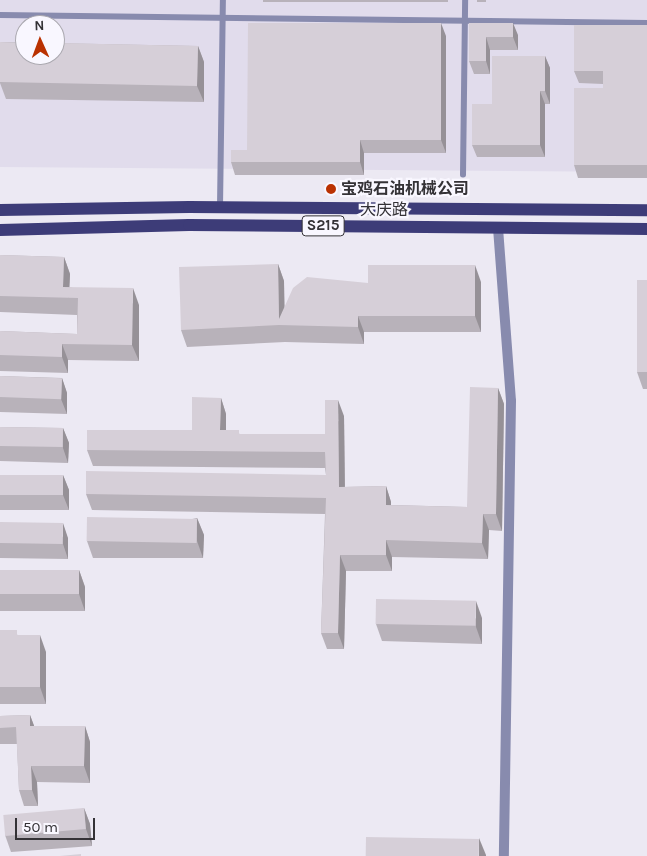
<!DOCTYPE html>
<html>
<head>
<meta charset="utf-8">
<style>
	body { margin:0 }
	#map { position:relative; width:647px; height:856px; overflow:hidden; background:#ece9f3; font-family:Karla,"Noto Sans SC",sans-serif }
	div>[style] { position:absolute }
	.built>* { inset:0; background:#e1dcec }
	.service>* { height:5.5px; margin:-2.75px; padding:0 2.75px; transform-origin:2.75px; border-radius:2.75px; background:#888bae }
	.minor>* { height:10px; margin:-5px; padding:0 5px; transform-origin:5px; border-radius:5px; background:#888bae }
	.primary>* { height:12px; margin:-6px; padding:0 6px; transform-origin:6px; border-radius:6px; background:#3d3c78 }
	.wall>* { inset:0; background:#b8b2ba; transform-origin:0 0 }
	.shaded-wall>* { inset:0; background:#969197 }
	.building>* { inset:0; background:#d6cfd8; transform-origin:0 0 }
	.dots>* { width:14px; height:14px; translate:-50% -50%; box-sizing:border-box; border:2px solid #f9f7ff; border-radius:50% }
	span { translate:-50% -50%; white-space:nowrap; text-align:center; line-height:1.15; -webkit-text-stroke:4.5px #f9f7ff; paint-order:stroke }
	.shield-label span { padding:1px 4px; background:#f9f7ff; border:1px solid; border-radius:4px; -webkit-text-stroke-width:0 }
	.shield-label { font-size:15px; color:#343236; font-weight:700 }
	.poi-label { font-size:16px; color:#343236; font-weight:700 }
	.left { translate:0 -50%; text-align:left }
	.street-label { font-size:16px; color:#343236 }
	.north { position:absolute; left:15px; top:15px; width:50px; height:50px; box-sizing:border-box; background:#f9f7ff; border:1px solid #aaa8af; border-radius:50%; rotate:358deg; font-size:14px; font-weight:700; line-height:20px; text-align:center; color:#343236 }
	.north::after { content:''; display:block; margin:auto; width:18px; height:22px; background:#ba3101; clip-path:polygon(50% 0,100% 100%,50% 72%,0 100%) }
	.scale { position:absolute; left:15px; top:818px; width:80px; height:22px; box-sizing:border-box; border:2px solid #343236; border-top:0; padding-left:6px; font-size:15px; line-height:18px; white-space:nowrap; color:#343236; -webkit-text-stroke:4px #f9f7ff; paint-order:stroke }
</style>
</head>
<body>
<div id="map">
	<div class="built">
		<i style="clip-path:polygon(evenodd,0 0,647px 0,647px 172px,0 167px,0 0,25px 25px,55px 25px,55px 55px,25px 55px,25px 25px)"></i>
	</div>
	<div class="service">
		<i style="left:0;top:15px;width:647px;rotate:0.71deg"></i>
		<i style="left:463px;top:175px;width:175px;rotate:-89.3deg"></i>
		<i style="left:220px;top:207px;width:207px;rotate:-89.2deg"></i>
	</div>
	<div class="minor">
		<i style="left:498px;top:228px;width:173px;rotate:85.7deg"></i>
		<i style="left:511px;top:401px;width:455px;rotate:90.9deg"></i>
	</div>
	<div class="primary">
		<i style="left:0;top:210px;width:189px;rotate:-0.9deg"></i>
		<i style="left:189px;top:207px;width:458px;rotate:0.4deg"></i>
		<i style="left:0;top:230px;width:189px;rotate:-1.5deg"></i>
		<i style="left:189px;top:225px;width:458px;rotate:0.5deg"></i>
	</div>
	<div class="wall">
		<i style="left:263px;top:0;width:185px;height:2px"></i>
		<i style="left:477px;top:0;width:9px;height:2px"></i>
		<i style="clip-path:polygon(469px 23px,518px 35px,518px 50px,490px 50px,490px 74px,474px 74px,469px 61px)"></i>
		<i style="clip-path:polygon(647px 25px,647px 178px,578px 178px,574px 165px,603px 88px,603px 84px,579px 83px,574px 71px)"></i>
		<i style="clip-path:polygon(446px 36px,446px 153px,364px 153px,364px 175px,235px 175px,231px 162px,247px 150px)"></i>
		<i style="clip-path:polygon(0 42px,198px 46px,204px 62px,204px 102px,6px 99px,0 83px)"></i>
		<i style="clip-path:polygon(545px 56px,550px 68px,550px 104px,545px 104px,545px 157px,477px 157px,472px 145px,492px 104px)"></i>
		<i style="clip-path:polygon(0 255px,64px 257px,70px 274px,69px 287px,139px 305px,139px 361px,68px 360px,68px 373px,0 371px,0 331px,77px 334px,77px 315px,0 312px)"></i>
		<i style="clip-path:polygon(278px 264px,284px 281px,284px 307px,368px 283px,481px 282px,481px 332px,364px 332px,364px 344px,285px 342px,187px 347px,181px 330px)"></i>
		<i style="clip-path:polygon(647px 280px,647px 389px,643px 389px,637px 372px)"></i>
		<i style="clip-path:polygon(0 376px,62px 378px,67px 393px,67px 414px,0 412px)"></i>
		<i style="clip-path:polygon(498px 388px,504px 404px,502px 531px,489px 530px,488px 559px,392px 557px,392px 571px,346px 571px,344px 649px,327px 649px,321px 633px,325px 514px,92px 510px,86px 494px,326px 475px,325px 468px,93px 466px,87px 450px,192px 430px,221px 398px,226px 414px,226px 430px,240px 434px,325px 434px,344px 416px,345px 487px,386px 486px,391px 502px,391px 505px,467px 507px)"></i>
		<i style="clip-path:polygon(0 427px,63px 428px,69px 443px,68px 463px,0 461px)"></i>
		<i style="clip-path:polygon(63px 475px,69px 490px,69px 510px,0 510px,0 476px)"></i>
		<i style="clip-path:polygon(197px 518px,204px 535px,203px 558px,93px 558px,87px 541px)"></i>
		<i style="clip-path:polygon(0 522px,68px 538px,68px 559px,0 558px)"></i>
		<i style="clip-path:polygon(0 570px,79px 570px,85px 587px,85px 611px,0 611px)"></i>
		<i style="clip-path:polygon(482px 618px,482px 644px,382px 641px,376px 624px)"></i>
		<i style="clip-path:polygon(0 630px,18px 635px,46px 652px,46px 704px,0 704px)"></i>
		<i style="clip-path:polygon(30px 715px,34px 726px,85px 726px,90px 742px,90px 783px,37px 782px,38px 806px,24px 806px,19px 790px,17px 744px,0 744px,0 716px)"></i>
		<i style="clip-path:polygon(84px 808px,90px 824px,92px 846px,11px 852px,5px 835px)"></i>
	</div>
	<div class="shaded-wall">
		<i style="clip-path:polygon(441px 23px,446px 36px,446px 153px,441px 140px)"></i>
		<i style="clip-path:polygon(513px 23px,518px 35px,518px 50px,513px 37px)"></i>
		<i style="clip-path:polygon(486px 37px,490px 50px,490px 74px,486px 61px)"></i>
		<i style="clip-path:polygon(198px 46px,204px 62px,204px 102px,197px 86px)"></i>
		<i style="clip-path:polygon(545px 56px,550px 68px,550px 104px,545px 91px)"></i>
		<i style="clip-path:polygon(540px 91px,545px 104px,545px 157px,540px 145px)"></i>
		<i style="clip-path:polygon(360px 140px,364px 153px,364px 175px,360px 162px)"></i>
		<i style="clip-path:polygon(64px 257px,70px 274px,69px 298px,63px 287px)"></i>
		<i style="clip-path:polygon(278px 264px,284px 281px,285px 325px,279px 319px)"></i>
		<i style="clip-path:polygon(475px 265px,481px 282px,481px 332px,475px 316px)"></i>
		<i style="clip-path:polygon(133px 288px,139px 305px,139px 361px,132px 345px)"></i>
		<i style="clip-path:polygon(358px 316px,364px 332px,364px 344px,358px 327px)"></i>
		<i style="clip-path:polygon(62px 344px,68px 360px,68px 373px,62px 357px)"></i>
		<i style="clip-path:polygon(62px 378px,67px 393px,67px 414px,61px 399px)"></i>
		<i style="clip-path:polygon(498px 388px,504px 404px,502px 531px,496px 514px)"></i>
		<i style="clip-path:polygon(221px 398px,226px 414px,226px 446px,220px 430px)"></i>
		<i style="clip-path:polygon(338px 400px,344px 416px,345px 503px,339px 487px)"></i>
		<i style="clip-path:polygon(63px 428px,69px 443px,68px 463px,63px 448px)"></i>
		<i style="clip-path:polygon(63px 475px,69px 490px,69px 510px,63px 495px)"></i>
		<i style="clip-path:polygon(386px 486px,391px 502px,391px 521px,386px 505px)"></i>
		<i style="clip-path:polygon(483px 514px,489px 530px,488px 559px,482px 543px)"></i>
		<i style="clip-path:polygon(197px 518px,204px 535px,203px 558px,197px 541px)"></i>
		<i style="clip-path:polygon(63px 523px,68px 538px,68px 559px,63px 544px)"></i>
		<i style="clip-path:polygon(386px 540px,392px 557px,392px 571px,386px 555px)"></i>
		<i style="clip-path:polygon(340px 555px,346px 571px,344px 649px,338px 633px)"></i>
		<i style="clip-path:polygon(79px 570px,85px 587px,85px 611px,79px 594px)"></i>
		<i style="clip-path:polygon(476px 601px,482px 618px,482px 644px,476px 627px)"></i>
		<i style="clip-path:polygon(40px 635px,46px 652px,46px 704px,40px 687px)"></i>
		<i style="clip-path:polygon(30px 715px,36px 731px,30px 726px)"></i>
		<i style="clip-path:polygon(85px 726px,90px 742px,90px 783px,84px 766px)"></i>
		<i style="clip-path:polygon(31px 766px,37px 782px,38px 806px,32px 790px)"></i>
		<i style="clip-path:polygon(84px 808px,90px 824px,92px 846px,86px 829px)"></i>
		<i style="clip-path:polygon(479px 838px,486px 855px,486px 856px,479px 856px)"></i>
	</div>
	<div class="building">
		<i style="clip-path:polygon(248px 23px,441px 23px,441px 140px,360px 140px,360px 162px,231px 162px,231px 150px,247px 150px)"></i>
		<i style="clip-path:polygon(469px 23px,513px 23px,513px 37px,486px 37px,486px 61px,469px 61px)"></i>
		<i style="clip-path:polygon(574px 25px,647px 25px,647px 165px,574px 165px,574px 88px,603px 88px,603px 71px,574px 71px)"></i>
		<i style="clip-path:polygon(0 42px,25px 43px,25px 55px,55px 55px,55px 43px,198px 46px,197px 86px,0 82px)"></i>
		<i style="clip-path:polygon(492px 56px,545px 56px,545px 91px,540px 91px,540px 145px,472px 145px,472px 104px,492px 104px)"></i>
		<i style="clip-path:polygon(0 255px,64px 257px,63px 287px,133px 288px,132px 345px,62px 344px,62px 357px,0 355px,0 331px,77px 334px,78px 298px,0 296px)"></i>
		<i style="clip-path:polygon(278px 264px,279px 319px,293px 288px,307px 277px,368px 283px,368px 265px,475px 265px,475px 316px,358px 316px,358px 327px,279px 325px,181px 330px,179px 267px)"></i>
		<i style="left:637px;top:280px;width:10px;height:92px"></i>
		<i style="left:0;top:376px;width:62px;height:21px;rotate:2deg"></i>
		<i style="clip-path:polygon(470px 387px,498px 388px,496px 514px,483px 514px,482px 543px,386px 540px,386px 555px,340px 555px,338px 633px,321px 633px,326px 498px,86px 494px,86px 471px,326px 475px,325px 452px,87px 450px,87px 430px,192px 430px,192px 397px,221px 398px,220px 430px,239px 430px,239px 434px,325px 434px,325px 400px,338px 400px,339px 487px,386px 486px,386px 505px,467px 507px)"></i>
		<i style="left:0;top:427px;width:63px;height:19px;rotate:1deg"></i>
		<i style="left:63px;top:475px;width:20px;height:63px;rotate:90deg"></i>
		<i style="left:87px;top:517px;width:110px;height:24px;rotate:1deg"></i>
		<i style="left:0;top:522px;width:63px;height:21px;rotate:1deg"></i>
		<i style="left:0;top:570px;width:79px;height:24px"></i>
		<i style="left:376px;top:599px;width:100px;height:25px;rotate:1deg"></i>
		<i style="clip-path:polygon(0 630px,17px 630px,17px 635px,40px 635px,40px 687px,0 687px)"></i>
		<i style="clip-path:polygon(30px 715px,30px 726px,85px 726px,84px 766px,31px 766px,32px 790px,19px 790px,16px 727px,0 728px,0 716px)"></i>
		<i style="left:84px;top:808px;width:21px;height:81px;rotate:85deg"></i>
		<i style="left:366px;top:837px;width:113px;height:19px;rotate:1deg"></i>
		<i style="clip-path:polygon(81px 854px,81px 856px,60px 856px)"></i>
	</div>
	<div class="dots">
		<i style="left:331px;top:189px;background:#ba3101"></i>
	</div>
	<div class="shield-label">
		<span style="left:323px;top:226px">S215</span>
	</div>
	<div class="poi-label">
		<span class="left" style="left:341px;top:189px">宝鸡石油机械公司</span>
	</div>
	<div class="street-label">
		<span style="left:384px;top:210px">大庆路</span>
	</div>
	<div class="north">N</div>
	<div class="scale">50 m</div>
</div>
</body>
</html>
